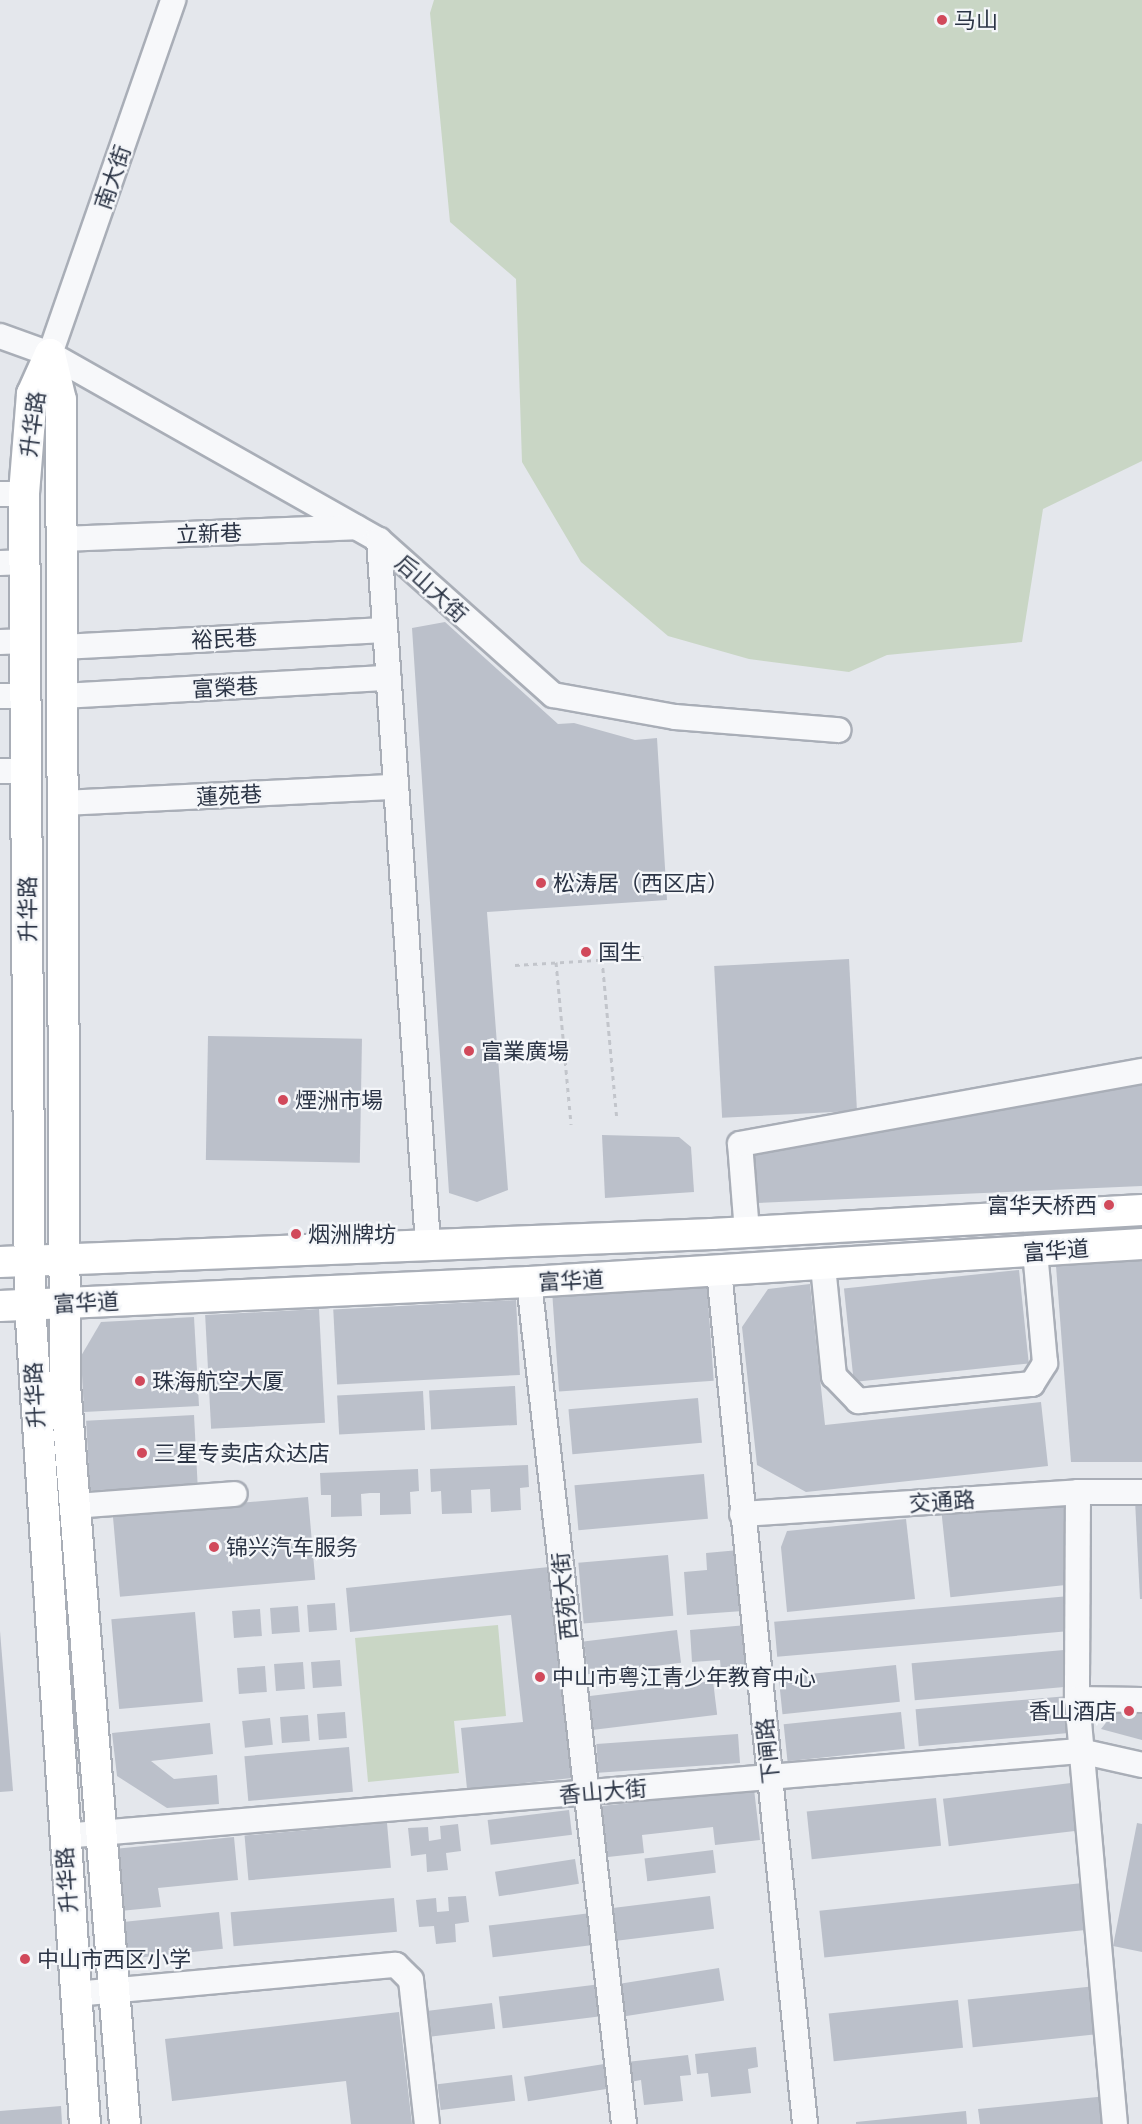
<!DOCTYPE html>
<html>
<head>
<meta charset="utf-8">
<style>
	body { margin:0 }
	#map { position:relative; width:1142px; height:2124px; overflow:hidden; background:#e4e7ec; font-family:"Exo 2","Noto Sans SC",sans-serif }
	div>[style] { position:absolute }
	.green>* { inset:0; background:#c9d6c5 }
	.building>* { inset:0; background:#bbc0ca; transform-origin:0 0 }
	.path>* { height:3px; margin-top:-1.5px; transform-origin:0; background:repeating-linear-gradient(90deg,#c2c5cb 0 4.5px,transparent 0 9px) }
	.roads { filter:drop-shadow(2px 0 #a9aeb7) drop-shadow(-2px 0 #a9aeb7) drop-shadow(0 2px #a9aeb7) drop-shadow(0 -2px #a9aeb7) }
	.minor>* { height:24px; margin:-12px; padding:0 12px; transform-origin:12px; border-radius:12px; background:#f7f8fa }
	.major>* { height:30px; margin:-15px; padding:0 15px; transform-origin:15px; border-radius:15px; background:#fff }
	.dots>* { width:16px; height:16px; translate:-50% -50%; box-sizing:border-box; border:3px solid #f4f6f9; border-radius:50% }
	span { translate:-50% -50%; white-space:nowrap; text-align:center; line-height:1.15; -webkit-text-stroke:4.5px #f4f6f9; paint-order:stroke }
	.poi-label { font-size:22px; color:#2b3445 }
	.left { translate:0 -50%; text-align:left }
	.right { translate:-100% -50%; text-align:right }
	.street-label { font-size:22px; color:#2b3445 }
</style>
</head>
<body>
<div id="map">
	<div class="green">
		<i style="clip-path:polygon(434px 0,1142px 0,1142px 461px,1043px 509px,1022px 642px,887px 655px,849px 672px,749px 659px,668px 636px,581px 562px,522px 462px,516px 279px,450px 222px,430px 13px)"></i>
		<i style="clip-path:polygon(498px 1625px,506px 1716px,454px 1721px,459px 1773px,368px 1782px,355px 1638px)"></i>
	</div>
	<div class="building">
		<i style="clip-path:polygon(445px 622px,558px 724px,574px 723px,635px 740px,657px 738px,667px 900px,487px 912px,508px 1190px,477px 1202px,449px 1193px,412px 628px)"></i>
		<i style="left:849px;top:959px;width:152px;height:135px;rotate:87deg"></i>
		<i style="left:208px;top:1036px;width:154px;height:124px;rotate:1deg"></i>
		<i style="clip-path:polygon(1142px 1085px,1142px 1186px,757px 1203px,753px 1155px)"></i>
		<i style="clip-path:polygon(602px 1135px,679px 1137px,691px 1147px,694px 1192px,605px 1198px)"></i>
		<i style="clip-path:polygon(1142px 1260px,1142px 1462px,1071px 1462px,1056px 1266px)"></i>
		<i style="left:1019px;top:1270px;width:94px;height:176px;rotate:84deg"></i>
		<i style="clip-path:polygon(810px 1284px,825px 1425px,1041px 1402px,1048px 1466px,806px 1492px,757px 1465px,742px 1327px,768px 1289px)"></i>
		<i style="left:707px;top:1285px;width:96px;height:155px;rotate:86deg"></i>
		<i style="left:516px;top:1300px;width:75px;height:183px;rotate:87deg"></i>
		<i style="left:319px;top:1309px;width:114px;height:114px;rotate:87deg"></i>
		<i style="clip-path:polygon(194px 1317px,199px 1406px,84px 1412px,81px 1356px,101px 1322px)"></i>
		<i style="left:515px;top:1386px;width:39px;height:86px;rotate:87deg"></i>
		<i style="left:423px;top:1391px;width:39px;height:86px;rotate:87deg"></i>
		<i style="left:698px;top:1398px;width:45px;height:130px;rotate:85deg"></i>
		<i style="left:194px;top:1415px;width:70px;height:108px;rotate:87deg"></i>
		<i style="clip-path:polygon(528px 1465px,529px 1487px,520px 1488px,521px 1510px,491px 1512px,490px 1489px,471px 1490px,472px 1513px,442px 1514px,441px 1491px,431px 1492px,430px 1469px)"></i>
		<i style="clip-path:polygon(418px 1469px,419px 1491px,410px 1492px,411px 1514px,380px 1515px,380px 1493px,370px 1493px,361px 1494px,362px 1516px,331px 1517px,331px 1495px,321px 1495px,320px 1473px)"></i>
		<i style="left:704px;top:1474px;width:45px;height:130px;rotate:85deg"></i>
		<i style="left:308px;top:1497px;width:83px;height:196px;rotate:85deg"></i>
		<i style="clip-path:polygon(1135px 1500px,1142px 1500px,1142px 1599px,1140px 1599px)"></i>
		<i style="left:1071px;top:1501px;width:83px;height:130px;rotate:84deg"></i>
		<i style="clip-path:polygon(906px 1519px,915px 1599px,787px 1612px,781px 1547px,787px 1531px)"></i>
		<i style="clip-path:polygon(739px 1550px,743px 1611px,687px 1615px,684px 1572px,707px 1570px,706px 1553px)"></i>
		<i style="left:668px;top:1555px;width:61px;height:90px;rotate:85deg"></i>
		<i style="clip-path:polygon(549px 1567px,572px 1778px,467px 1789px,461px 1728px,523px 1722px,511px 1615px,350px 1632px,346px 1588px)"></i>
		<i style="left:1081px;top:1595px;width:35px;height:308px;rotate:85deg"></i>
		<i style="left:335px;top:1603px;width:27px;height:28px;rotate:86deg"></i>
		<i style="left:298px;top:1606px;width:26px;height:28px;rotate:86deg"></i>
		<i style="left:260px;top:1609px;width:27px;height:28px;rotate:86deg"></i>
		<i style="left:195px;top:1612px;width:90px;height:84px;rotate:85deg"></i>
		<i style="clip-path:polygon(747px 1625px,751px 1682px,722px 1684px,720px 1660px,692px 1662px,690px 1630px)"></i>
		<i style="left:677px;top:1630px;width:33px;height:94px;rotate:83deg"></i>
		<i style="clip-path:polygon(0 1631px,13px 1791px,0 1792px)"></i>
		<i style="left:1064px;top:1650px;width:37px;height:153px;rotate:85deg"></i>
		<i style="left:340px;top:1660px;width:26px;height:29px;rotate:86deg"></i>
		<i style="left:303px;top:1662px;width:27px;height:29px;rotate:86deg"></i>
		<i style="left:896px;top:1665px;width:37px;height:118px;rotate:84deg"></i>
		<i style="left:265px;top:1666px;width:26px;height:28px;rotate:86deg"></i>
		<i style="left:713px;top:1681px;width:34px;height:126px;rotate:83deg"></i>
		<i style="clip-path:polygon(1130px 1692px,1142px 1693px,1142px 1740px,1101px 1729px)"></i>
		<i style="left:1068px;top:1696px;width:37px;height:153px;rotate:85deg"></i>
		<i style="left:345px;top:1712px;width:26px;height:28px;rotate:86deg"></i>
		<i style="left:901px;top:1712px;width:37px;height:118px;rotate:84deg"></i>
		<i style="left:308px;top:1715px;width:26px;height:28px;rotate:86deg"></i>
		<i style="left:270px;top:1718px;width:27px;height:28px;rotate:84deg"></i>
		<i style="clip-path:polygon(210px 1723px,213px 1754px,151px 1761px,174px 1779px,217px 1775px,219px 1804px,167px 1808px,117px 1776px,112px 1733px)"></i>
		<i style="left:738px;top:1734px;width:29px;height:142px;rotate:86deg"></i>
		<i style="left:349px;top:1747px;width:45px;height:105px;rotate:85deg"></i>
		<i style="left:1071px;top:1783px;width:48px;height:129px;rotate:83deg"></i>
		<i style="clip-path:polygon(754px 1789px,760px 1840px,715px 1845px,713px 1827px,642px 1835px,644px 1853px,608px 1857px,602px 1806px)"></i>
		<i style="left:936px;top:1798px;width:48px;height:130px;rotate:84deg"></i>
		<i style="left:569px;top:1810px;width:25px;height:82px;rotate:83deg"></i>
		<i style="left:387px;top:1823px;width:45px;height:143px;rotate:85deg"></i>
		<i style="clip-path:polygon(1137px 1823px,1142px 1824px,1142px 1952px,1113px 1946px)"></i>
		<i style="clip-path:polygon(458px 1824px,461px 1851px,446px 1853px,448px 1870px,427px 1872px,426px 1854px,411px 1856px,408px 1828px,428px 1827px,429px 1841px,441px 1839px,440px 1826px)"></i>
		<i style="clip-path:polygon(234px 1837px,238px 1880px,158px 1888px,161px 1907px,120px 1911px,114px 1849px)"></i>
		<i style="left:713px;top:1850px;width:23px;height:69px;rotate:83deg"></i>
		<i style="left:575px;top:1859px;width:25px;height:81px;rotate:81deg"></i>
		<i style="left:1083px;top:1883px;width:47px;height:265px;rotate:84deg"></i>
		<i style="clip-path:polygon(466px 1896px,469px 1922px,455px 1924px,456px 1942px,436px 1944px,434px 1926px,419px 1927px,416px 1900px,436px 1898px,437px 1912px,449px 1911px,448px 1897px)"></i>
		<i style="left:710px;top:1896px;width:33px;height:102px;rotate:83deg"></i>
		<i style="left:394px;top:1898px;width:34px;height:164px;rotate:85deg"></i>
		<i style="left:219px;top:1912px;width:37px;height:99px;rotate:84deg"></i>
		<i style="left:591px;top:1913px;width:32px;height:103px;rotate:83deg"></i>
		<i style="left:719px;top:1968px;width:33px;height:102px;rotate:81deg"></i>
		<i style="left:601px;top:1984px;width:32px;height:103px;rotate:83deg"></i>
		<i style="left:1096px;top:1986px;width:48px;height:129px;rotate:84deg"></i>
		<i style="left:958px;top:2000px;width:48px;height:130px;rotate:84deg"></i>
		<i style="left:492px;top:2003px;width:26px;height:64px;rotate:83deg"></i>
		<i style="clip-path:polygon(399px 2012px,412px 2124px,351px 2124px,346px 2081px,172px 2101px,165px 2039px)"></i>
		<i style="clip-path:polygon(756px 2047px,758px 2067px,748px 2069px,751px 2093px,711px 2097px,708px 2073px,697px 2074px,695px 2054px)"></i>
		<i style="clip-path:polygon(688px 2055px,691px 2075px,680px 2076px,683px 2101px,644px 2105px,641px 2080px,630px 2082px,627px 2062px)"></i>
		<i style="left:604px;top:2064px;width:25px;height:81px;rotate:81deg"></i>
		<i style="left:512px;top:2075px;width:26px;height:75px;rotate:83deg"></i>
		<i style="clip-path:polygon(1107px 2096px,1110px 2124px,980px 2124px,978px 2109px)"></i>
		<i style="clip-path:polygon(61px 2106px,62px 2124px,0 2124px,0 2111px)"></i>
		<i style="clip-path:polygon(966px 2111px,967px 2124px,856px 2124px,856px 2122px)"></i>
	</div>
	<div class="path">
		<i style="left:602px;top:959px;width:162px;rotate:84.7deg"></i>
		<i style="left:556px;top:962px;width:163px;rotate:84.7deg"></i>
		<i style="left:515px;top:965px;width:129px;rotate:-3.5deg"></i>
	</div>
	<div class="roads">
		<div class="minor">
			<i style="left:0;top:336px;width:53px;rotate:19.8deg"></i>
			<i style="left:50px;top:354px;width:378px;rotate:29.5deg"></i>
			<i style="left:379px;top:540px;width:233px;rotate:41.7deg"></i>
			<i style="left:553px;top:695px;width:124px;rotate:10.2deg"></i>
			<i style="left:675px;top:717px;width:164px;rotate:4.6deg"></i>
			<i style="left:50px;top:354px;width:375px;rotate:-70.8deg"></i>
			<i style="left:0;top:494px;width:24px"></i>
			<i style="left:62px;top:539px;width:294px;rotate:-2.3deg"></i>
			<i style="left:379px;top:540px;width:707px;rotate:86.02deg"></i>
			<i style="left:0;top:563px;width:25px;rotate:-2deg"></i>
			<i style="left:0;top:642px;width:25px;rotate:-2deg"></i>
			<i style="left:62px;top:647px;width:323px;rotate:-3deg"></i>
			<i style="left:0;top:696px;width:28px"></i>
			<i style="left:62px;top:696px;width:327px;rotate:-3.2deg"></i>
			<i style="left:0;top:771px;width:26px"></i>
			<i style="left:63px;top:803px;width:333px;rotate:-2.8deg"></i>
			<i style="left:747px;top:1232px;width:88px;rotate:-94.5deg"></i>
			<i style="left:740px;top:1144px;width:409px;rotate:-10.3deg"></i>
			<i style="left:823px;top:1266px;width:111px;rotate:84.3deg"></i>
			<i style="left:834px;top:1376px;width:35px;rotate:46deg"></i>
			<i style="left:858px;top:1401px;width:175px;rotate:-5.6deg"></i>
			<i style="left:1032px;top:1384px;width:25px;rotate:-58deg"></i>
			<i style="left:1045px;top:1363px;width:112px;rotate:-95.1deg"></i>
			<i style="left:719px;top:1271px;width:857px;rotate:84.24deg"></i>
			<i style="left:529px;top:1282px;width:847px;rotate:83.56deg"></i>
			<i style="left:1078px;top:1492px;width:207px;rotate:90.3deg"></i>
			<i style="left:1077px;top:1699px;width:65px;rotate:0.9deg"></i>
			<i style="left:75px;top:1506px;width:160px;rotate:-4.3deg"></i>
			<i style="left:742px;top:1514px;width:337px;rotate:-3.7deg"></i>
			<i style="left:1078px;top:1492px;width:64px"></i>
			<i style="left:1077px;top:1699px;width:427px;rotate:84.9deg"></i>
			<i style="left:63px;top:1836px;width:1021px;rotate:-4.78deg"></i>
			<i style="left:1080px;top:1751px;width:64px;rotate:12.7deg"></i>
			<i style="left:75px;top:1994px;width:322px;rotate:-5.2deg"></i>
			<i style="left:396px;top:1965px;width:21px;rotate:45deg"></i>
			<i style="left:411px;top:1980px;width:145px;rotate:83.7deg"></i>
		</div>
		<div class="major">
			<i style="left:50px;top:354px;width:44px;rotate:114.2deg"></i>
			<i style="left:32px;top:394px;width:100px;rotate:94.6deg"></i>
			<i style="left:24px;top:494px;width:811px;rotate:89.58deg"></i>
			<i style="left:30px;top:1305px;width:821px;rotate:86.16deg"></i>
			<i style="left:50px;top:354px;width:47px;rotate:76.6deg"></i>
			<i style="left:61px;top:400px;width:985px;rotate:89.77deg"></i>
			<i style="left:65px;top:1385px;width:741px;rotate:85.36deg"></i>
			<i style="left:0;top:1262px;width:713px;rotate:-2.25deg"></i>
			<i style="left:712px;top:1234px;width:431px;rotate:-3.2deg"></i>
			<i style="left:0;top:1306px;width:530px;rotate:-2.6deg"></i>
			<i style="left:529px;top:1282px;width:614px;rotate:-3.55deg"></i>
		</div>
	</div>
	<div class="dots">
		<i style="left:942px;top:20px;background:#d1495b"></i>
		<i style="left:541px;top:883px;background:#d1495b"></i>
		<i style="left:586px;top:952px;background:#d1495b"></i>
		<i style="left:469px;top:1051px;background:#d1495b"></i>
		<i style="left:283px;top:1100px;background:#d1495b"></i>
		<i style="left:1109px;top:1205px;background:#d1495b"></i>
		<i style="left:296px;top:1234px;background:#d1495b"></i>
		<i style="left:140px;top:1381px;background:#d1495b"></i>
		<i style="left:142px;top:1453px;background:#d1495b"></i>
		<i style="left:214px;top:1547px;background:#d1495b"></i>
		<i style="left:540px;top:1677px;background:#d1495b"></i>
		<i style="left:1129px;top:1711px;background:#d1495b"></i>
		<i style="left:25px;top:1959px;background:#d1495b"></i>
	</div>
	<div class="poi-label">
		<span class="left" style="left:954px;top:20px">马山</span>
		<span class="left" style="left:553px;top:883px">松涛居（西区店）</span>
		<span class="left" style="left:598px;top:952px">国生</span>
		<span class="left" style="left:481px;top:1051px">富業廣場</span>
		<span class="left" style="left:295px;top:1100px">煙洲市場</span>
		<span class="right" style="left:1097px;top:1205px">富华天桥西</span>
		<span class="left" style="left:308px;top:1234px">烟洲牌坊</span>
		<span class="left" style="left:152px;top:1381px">珠海航空大厦</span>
		<span class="left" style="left:154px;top:1453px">三星专卖店众达店</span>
		<span class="left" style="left:226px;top:1547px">锦兴汽车服务</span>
		<span class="left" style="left:552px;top:1677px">中山市粤江青少年教育中心</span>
		<span class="right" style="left:1117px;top:1711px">香山酒店</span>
		<span class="left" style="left:37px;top:1959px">中山市西区小学</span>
	</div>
	<div class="street-label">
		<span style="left:112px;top:177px;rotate:-71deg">南大街</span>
		<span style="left:32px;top:424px;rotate:-82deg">升华路</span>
		<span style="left:209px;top:533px;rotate:-2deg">立新巷</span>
		<span style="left:432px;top:588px;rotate:42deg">后山大街</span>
		<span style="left:224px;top:638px;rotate:-3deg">裕民巷</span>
		<span style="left:225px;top:687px;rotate:-3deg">富榮巷</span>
		<span style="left:229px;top:795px;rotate:-3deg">蓮苑巷</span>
		<span style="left:27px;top:909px;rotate:-90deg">升华路</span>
		<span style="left:1056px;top:1250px;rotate:-4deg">富华道</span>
		<span style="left:571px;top:1280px;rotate:-3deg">富华道</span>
		<span style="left:86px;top:1302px;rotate:-3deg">富华道</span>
		<span style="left:34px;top:1395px;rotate:-93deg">升华路</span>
		<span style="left:942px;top:1501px;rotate:-4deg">交通路</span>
		<span style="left:564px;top:1596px;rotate:-96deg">西苑大街</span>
		<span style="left:767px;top:1751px;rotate:-96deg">下闸路</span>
		<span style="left:603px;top:1791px;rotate:-5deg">香山大街</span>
		<span style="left:66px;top:1880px;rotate:-94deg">升华路</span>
	</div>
</div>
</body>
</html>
